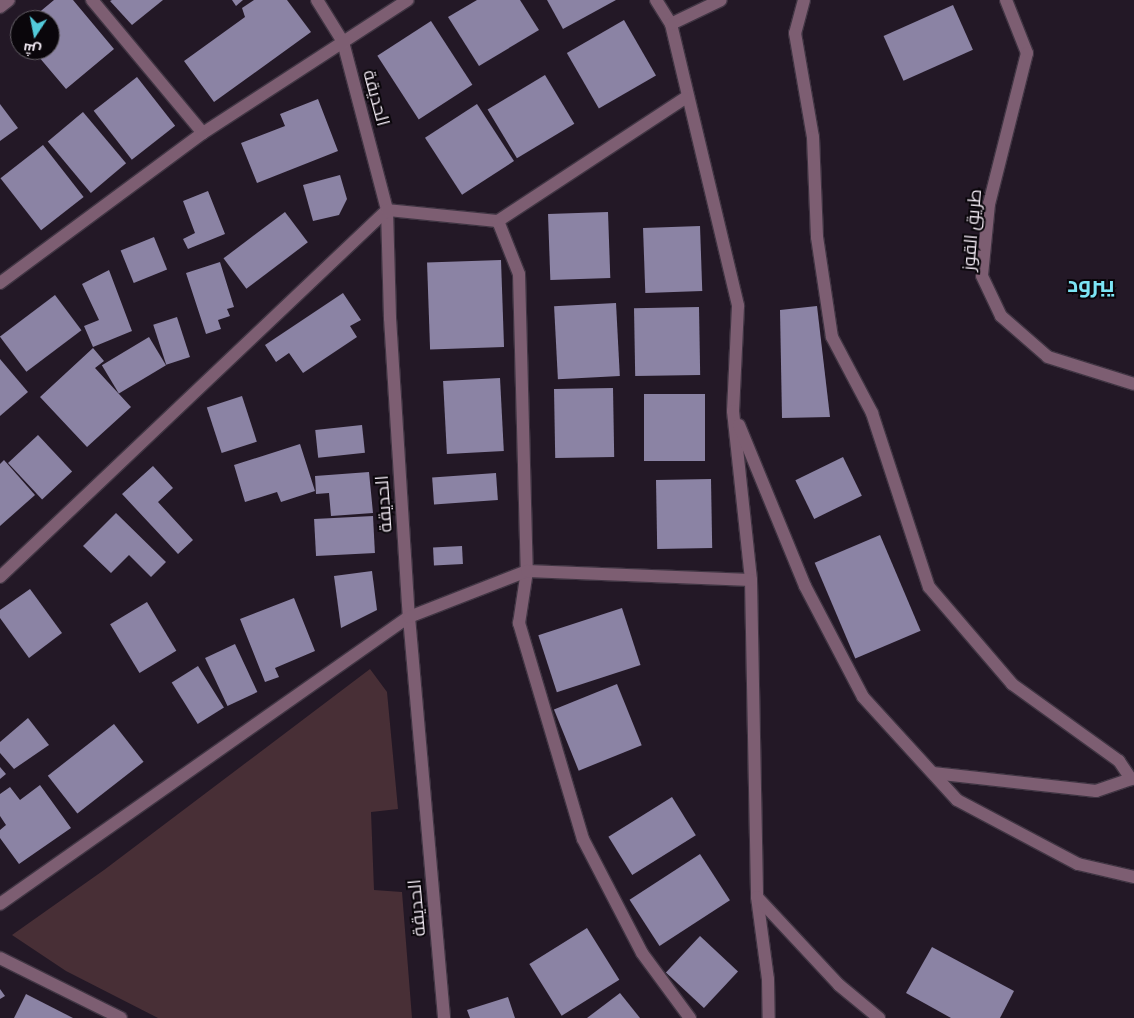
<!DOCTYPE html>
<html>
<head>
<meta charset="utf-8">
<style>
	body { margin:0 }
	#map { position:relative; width:1134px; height:1018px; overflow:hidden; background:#231826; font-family:Karla,Cairo,sans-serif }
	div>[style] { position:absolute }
	.green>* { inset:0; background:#482f36 }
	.building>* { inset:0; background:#8b83a4; transform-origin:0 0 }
	.roads { filter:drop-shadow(1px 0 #403543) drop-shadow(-1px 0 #403543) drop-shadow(0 1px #403543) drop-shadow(0 -1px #403543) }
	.minor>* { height:12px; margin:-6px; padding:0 6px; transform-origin:6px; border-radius:6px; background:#7d5e72 }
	span { translate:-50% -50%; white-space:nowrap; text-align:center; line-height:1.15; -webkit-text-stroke:4px #0a060b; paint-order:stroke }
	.street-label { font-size:18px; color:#f1e9f3 }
	.district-label { font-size:22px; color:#7ce5f5; font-weight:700 }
	.north { position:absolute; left:10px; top:10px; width:50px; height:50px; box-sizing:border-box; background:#0a060b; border:1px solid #666168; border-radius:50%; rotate:191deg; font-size:14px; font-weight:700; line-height:20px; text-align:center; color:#f1e9f3 }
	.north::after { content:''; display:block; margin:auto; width:18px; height:22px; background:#53cbdb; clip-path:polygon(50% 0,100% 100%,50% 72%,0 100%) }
</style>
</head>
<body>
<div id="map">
	<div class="green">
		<i style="clip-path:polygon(370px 669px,387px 692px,398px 809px,371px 812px,374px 890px,402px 892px,412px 1018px,158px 1018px,66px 971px,12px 935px,104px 870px)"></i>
	</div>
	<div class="building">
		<i style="clip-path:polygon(54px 0,73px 0,114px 49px,66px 89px,33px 50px,50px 50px,50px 20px,30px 20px)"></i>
		<i style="clip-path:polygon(163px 0,132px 25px,110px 1px,112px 0)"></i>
		<i style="clip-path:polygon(232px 0,243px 0,236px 6px)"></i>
		<i style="clip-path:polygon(254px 0,287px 0,311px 32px,214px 102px,184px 61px,245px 17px,242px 8px)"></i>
		<i style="clip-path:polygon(477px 0,520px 0,539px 30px,479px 66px,448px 17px)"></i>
		<i style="clip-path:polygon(547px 0,616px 0,563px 29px)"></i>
		<i style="left:953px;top:5px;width:49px;height:76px;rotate:66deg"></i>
		<i style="left:624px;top:20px;width:64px;height:66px;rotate:60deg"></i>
		<i style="left:431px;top:21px;width:76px;height:64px;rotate:57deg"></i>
		<i style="left:545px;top:75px;width:57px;height:67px;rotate:59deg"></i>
		<i style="left:137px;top:77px;width:62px;height:55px;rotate:52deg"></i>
		<i style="clip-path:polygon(318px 99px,338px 151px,257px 183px,241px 143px,285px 126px,280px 114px)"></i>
		<i style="clip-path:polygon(0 104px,18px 128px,0 141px)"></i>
		<i style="left:477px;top:104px;width:68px;height:62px;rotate:57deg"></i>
		<i style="left:83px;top:112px;width:67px;height:46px;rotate:50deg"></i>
		<i style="left:43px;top:145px;width:66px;height:54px;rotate:52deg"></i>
		<i style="clip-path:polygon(340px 175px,347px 199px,339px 215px,313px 221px,303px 185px)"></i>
		<i style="clip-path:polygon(208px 191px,225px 234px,188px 249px,183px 239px,195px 233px,183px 201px)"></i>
		<i style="left:285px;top:212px;width:38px;height:77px;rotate:53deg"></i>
		<i style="left:608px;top:212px;width:66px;height:60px;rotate:88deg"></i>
		<i style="left:700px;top:226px;width:65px;height:57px;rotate:88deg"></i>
		<i style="left:154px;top:237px;width:35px;height:36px;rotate:68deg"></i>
		<i style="left:501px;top:260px;width:87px;height:74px;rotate:88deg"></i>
		<i style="clip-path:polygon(220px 262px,234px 307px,227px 309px,230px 316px,218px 320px,221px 329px,206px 334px,186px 273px)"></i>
		<i style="clip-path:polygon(109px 270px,132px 331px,93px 347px,84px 326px,99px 320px,82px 284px)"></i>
		<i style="clip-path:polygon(343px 293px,361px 320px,350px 326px,357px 337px,303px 373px,289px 353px,276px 362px,265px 345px)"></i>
		<i style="left:55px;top:295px;width:44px;height:69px;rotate:53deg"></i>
		<i style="left:616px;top:303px;width:73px;height:62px;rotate:87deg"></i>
		<i style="clip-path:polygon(817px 306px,830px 417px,782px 418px,780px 310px)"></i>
		<i style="left:699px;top:307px;width:68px;height:65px;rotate:89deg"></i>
		<i style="left:177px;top:317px;width:42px;height:25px;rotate:72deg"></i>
		<i style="left:149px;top:337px;width:33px;height:55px;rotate:59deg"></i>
		<i style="clip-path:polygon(93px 348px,104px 361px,95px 368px,131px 407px,87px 447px,40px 397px)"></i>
		<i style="clip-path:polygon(0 359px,28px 392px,0 416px)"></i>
		<i style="left:500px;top:378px;width:73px;height:57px;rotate:87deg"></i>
		<i style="left:613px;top:388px;width:69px;height:59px;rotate:89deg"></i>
		<i style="left:705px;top:394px;width:67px;height:61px;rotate:90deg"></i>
		<i style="left:242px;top:396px;width:48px;height:37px;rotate:72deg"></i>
		<i style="left:362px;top:425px;width:28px;height:47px;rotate:84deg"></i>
		<i style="left:38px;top:435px;width:50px;height:41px;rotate:47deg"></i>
		<i style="clip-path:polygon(300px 444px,315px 491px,281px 502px,277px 492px,245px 502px,234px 465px)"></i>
		<i style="left:843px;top:457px;width:43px;height:53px;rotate:64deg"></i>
		<i style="clip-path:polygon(4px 460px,35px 495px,0 526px,0 464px)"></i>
		<i style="clip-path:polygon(153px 466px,173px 488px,158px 502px,193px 540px,178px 554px,122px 494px)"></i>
		<i style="clip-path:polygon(369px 472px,373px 513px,331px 516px,329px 493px,316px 494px,315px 476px)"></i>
		<i style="left:496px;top:473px;width:27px;height:64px;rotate:86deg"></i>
		<i style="left:711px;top:479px;width:69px;height:55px;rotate:89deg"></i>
		<i style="clip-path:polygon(116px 513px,166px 562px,151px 577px,129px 555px,111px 573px,83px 546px)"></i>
		<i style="left:373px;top:516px;width:37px;height:59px;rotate:87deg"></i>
		<i style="left:880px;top:535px;width:104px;height:71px;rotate:67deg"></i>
		<i style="left:462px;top:546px;width:18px;height:29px;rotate:87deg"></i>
		<i style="clip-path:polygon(372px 571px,377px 610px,341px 628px,334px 576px)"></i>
		<i style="clip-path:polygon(30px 589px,62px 633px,29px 658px,0 618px,0 610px)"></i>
		<i style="clip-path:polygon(294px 598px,315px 651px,275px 668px,279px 677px,265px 682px,240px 619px)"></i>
		<i style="left:147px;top:602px;width:57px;height:43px;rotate:59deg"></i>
		<i style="left:622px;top:608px;width:60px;height:88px;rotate:72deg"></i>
		<i style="left:235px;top:644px;width:53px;height:33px;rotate:65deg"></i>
		<i style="left:198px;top:666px;width:49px;height:31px;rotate:58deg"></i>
		<i style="left:617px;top:684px;width:66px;height:68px;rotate:68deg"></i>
		<i style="clip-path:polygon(28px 718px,49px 745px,14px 769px,0 753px,0 742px)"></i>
		<i style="left:114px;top:724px;width:48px;height:84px;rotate:52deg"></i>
		<i style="clip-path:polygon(0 767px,6px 774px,0 779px)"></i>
		<i style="clip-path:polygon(40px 785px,71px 828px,19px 864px,0 838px,0 830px,6px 825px,0 816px,0 794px,10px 787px,20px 800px)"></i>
		<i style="left:672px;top:797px;width:45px;height:75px;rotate:58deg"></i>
		<i style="left:700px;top:854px;width:55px;height:84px;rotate:57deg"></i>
		<i style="left:587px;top:928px;width:61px;height:68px;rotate:58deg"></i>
		<i style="left:700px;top:936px;width:52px;height:50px;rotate:43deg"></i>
		<i style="clip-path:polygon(932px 947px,1014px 991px,1000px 1018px,951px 1018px,906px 993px)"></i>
		<i style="clip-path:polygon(0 989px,5px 996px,0 999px)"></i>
		<i style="clip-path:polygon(620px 993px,640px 1018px,587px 1018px)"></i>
		<i style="clip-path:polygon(26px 994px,73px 1018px,14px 1018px)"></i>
		<i style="clip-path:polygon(508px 997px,515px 1018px,470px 1018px,467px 1010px)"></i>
	</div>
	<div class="roads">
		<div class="minor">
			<i style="left:92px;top:0;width:173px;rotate:50.2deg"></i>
			<i style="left:317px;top:0;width:49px;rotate:58.2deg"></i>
			<i style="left:343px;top:42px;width:174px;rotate:75.3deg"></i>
			<i style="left:387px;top:210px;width:108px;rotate:88.4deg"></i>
			<i style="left:390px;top:318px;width:300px;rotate:86.4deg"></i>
			<i style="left:409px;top:617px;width:403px;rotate:85deg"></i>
			<i style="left:656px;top:0;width:28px;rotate:58deg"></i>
			<i style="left:671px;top:24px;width:290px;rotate:76.6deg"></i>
			<i style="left:738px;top:306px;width:105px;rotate:92.7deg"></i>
			<i style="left:733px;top:411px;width:170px;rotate:83.9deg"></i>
			<i style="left:751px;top:580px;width:317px;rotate:88.9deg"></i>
			<i style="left:757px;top:897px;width:83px;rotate:82.4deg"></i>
			<i style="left:768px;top:979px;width:39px;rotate:89deg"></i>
			<i style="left:804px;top:0;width:34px;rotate:105deg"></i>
			<i style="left:795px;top:33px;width:106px;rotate:80.2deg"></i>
			<i style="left:813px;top:137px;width:100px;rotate:87.7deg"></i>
			<i style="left:817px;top:237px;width:101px;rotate:81.5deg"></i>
			<i style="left:832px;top:337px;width:86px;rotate:62.2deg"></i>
			<i style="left:872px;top:413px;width:183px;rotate:71.9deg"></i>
			<i style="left:929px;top:587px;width:128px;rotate:49.4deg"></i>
			<i style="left:1012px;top:684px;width:132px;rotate:35.7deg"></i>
			<i style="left:1119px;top:761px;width:22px;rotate:56deg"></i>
			<i style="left:1131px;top:779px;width:37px;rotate:161deg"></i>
			<i style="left:1096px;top:791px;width:164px;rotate:-173.7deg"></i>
			<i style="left:1006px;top:0;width:57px;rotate:68.4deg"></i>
			<i style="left:1027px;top:53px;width:156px;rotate:104.1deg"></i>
			<i style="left:989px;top:204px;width:72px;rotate:95.6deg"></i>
			<i style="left:982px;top:276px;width:44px;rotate:64.6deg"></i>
			<i style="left:1001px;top:316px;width:62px;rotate:41.1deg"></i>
			<i style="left:1048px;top:357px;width:90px;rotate:17.4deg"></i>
			<i style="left:0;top:7px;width:11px;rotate:-38deg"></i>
			<i style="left:671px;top:24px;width:55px;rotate:-25.6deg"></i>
			<i style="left:498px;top:221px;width:57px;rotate:68.4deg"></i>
			<i style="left:519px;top:274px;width:297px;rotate:88.5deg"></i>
			<i style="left:527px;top:571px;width:53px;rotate:98.7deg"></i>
			<i style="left:519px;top:623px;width:225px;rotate:73.5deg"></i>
			<i style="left:583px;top:839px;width:128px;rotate:62.6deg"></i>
			<i style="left:642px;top:953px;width:81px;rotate:53.6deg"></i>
			<i style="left:0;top:283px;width:252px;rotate:-36.5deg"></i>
			<i style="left:203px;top:133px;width:244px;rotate:-33deg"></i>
			<i style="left:739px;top:425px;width:174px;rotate:67.7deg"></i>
			<i style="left:805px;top:586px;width:125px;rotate:62.4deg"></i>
			<i style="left:863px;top:697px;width:139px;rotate:47.6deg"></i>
			<i style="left:957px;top:800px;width:137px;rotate:27.9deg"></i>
			<i style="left:1078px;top:864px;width:57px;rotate:13.1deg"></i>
			<i style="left:0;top:577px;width:533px;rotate:-43.48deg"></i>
			<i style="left:387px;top:210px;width:112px;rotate:5.7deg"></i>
			<i style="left:498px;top:221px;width:227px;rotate:-33.3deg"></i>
			<i style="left:757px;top:897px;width:120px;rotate:47deg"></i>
			<i style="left:839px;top:985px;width:52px;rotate:39.5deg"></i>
			<i style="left:0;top:904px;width:500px;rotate:-35.1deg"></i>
			<i style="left:409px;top:617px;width:127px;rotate:-21.3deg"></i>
			<i style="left:527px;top:571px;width:224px;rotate:2.3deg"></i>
			<i style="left:0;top:958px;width:135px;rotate:26.4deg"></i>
		</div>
	</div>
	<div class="street-label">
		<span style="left:376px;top:98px;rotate:75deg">الحديقة</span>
		<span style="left:972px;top:230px;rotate:-85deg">طريق القوز</span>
		<span style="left:384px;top:504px;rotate:-94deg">الحديقة</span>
		<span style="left:417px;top:908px;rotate:-95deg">الحديقة</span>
	</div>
	<div class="district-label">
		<span style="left:1091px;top:286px">يبرود</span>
	</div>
	<div class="north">ش</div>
</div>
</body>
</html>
